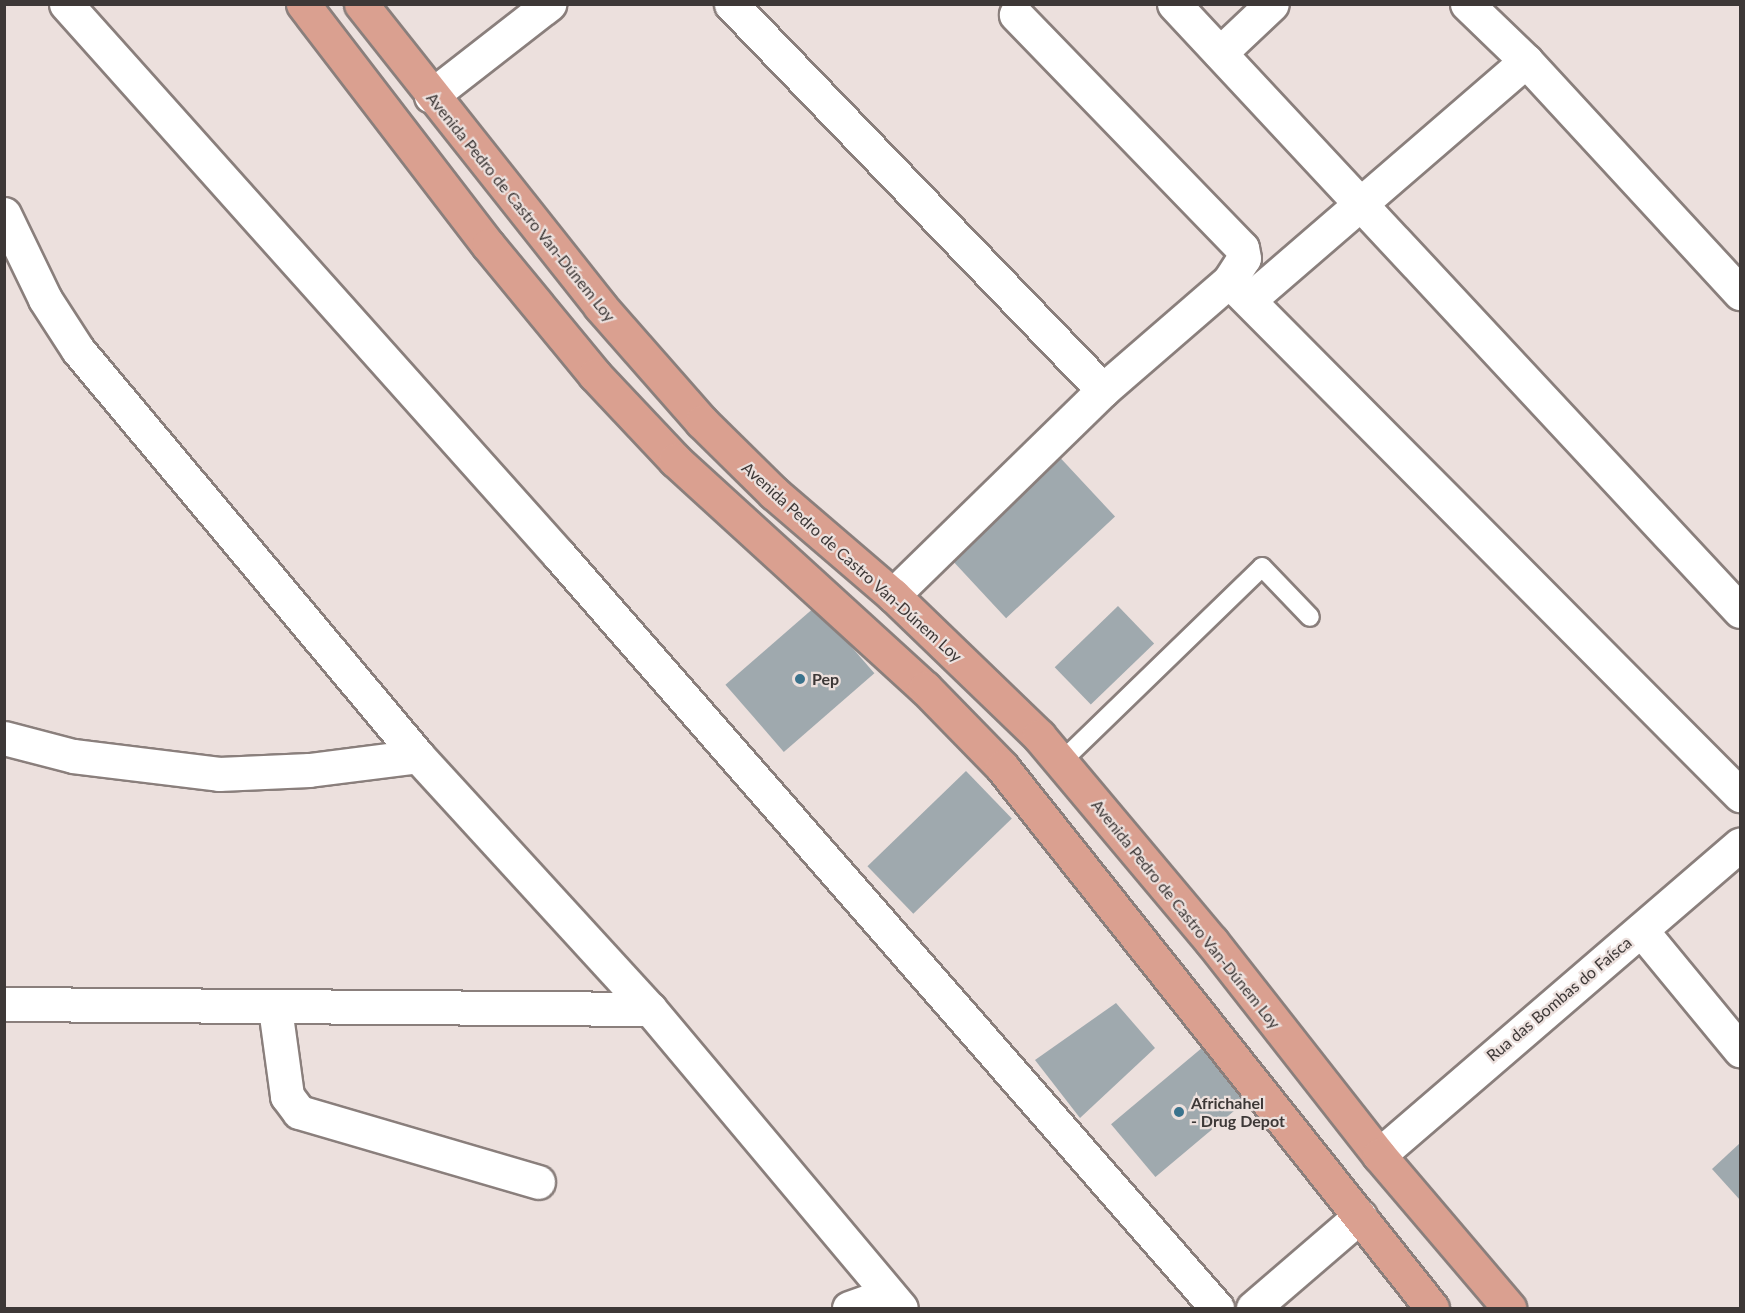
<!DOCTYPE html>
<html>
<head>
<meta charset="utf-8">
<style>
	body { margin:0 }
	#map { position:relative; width:1745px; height:1313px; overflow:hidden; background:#ece0dd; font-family:Lato,sans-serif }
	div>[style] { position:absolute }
	.building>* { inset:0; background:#9fa9ae; transform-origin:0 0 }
	.roads { filter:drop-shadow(2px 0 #8a7f7c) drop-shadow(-2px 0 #8a7f7c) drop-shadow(0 2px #8a7f7c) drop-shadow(0 -2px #8a7f7c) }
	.service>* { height:18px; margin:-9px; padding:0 9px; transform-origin:9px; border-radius:9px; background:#fff }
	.minor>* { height:33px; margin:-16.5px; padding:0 16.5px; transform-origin:16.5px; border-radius:16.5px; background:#fff }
	.trunk>* { height:33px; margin:-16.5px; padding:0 16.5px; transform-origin:16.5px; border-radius:16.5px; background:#daa090 }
	.dots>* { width:16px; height:16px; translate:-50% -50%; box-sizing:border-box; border:3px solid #ece0dd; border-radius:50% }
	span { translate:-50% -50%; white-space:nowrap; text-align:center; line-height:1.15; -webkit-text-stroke:4.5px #ece0dd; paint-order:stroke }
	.street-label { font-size:16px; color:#3d3837 }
	.poi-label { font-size:16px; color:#3d3837; font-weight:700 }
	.left { translate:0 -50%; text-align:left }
	.frame { position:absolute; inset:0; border:6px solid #3d3837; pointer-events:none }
</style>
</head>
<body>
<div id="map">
	<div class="building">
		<i style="left:1053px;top:450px;width:91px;height:149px;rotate:47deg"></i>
		<i style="left:816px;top:606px;width:89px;height:120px;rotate:49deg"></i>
		<i style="left:1118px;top:606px;width:52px;height:88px;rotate:46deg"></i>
		<i style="left:966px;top:771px;width:66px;height:137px;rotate:46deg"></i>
		<i style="clip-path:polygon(1116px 1003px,1155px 1048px,1080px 1118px,1035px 1060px)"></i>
		<i style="left:1203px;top:1047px;width:69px;height:120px;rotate:50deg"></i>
		<i style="clip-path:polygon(1740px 1143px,1740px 1200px,1712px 1169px)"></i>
	</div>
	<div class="roads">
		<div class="service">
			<i style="left:1061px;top:762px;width:280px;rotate:-44.1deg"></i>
			<i style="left:1262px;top:567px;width:69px;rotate:46.2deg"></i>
		</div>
		<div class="minor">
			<i style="left:66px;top:4px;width:739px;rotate:48.18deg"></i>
			<i style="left:559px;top:555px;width:1000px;rotate:48.85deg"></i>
			<i style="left:731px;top:4px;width:536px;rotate:46.06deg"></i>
			<i style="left:1174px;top:4px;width:830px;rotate:47deg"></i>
			<i style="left:1467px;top:4px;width:82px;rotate:44deg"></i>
			<i style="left:1526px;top:61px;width:316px;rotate:47.3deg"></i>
			<i style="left:1220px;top:53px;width:71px;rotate:-43.3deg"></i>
			<i style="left:431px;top:96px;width:150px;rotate:-37.9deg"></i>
			<i style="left:4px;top:214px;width:94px;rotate:64.2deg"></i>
			<i style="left:45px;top:299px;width:61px;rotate:57.1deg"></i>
			<i style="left:78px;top:350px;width:530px;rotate:50.06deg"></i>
			<i style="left:418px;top:756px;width:343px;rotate:47.5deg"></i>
			<i style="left:650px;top:1009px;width:390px;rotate:50deg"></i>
			<i style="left:1229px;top:281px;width:725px;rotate:45.17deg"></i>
			<i style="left:1249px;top:300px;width:366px;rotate:-40.8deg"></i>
			<i style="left:893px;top:595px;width:293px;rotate:-44.3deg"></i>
			<i style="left:1103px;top:390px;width:167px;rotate:-40.9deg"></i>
			<i style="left:1229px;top:281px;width:27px;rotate:-57deg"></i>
			<i style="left:1244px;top:258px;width:10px;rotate:-101deg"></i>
			<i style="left:1242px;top:248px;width:325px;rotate:-134.1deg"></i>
			<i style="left:4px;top:738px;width:71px;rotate:14.6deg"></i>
			<i style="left:73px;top:756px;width:147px;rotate:7deg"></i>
			<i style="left:219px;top:774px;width:90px;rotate:-2.5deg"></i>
			<i style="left:309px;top:770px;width:110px;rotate:-7.3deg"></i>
			<i style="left:1641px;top:930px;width:156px;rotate:50.5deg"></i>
			<i style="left:4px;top:1004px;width:646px;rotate:0.44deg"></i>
			<i style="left:275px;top:1008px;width:89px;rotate:82.2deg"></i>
			<i style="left:287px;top:1096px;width:20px;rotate:53deg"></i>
			<i style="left:299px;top:1112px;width:249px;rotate:16.3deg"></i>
			<i style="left:1379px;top:1155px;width:476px;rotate:-40.7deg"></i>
			<i style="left:849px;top:1308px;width:41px;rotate:-19.7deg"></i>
			<i style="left:1253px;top:1308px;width:141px;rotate:-40.7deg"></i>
		</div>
		<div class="trunk">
			<i style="left:303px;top:4px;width:304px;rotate:52.5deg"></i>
			<i style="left:488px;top:245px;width:168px;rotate:50.5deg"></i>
			<i style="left:595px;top:375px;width:117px;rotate:46.7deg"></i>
			<i style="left:675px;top:460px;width:338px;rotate:42.4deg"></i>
			<i style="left:925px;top:688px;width:110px;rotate:45.7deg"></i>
			<i style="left:1002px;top:767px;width:691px;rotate:51.52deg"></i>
			<i style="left:361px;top:4px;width:385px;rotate:51.6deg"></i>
			<i style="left:600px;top:306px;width:154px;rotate:48.7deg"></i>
			<i style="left:702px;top:422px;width:101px;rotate:44.6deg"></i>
			<i style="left:774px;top:493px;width:157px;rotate:40.6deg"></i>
			<i style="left:893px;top:595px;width:203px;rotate:44deg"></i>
			<i style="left:1039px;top:736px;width:269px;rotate:50deg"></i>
			<i style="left:1212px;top:942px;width:271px;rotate:51.9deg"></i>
			<i style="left:1379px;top:1155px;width:201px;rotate:49.6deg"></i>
		</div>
	</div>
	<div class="dots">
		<i style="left:800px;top:679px;background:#3b738d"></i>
		<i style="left:1179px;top:1112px;background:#3b738d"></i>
	</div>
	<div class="street-label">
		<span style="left:521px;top:207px;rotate:51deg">Avenida Pedro de Castro Van-Dúnem Loy</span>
		<span style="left:852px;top:562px;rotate:42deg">Avenida Pedro de Castro Van-Dúnem Loy</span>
		<span style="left:1186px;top:914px;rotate:51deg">Avenida Pedro de Castro Van-Dúnem Loy</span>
		<span style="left:1559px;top:999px;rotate:-40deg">Rua das Bombas do Faísca</span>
	</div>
	<div class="poi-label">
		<span class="left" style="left:812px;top:679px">Pep</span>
		<span class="left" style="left:1191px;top:1112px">Africhahel<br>- Drug Depot</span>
	</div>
	<div class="frame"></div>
</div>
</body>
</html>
